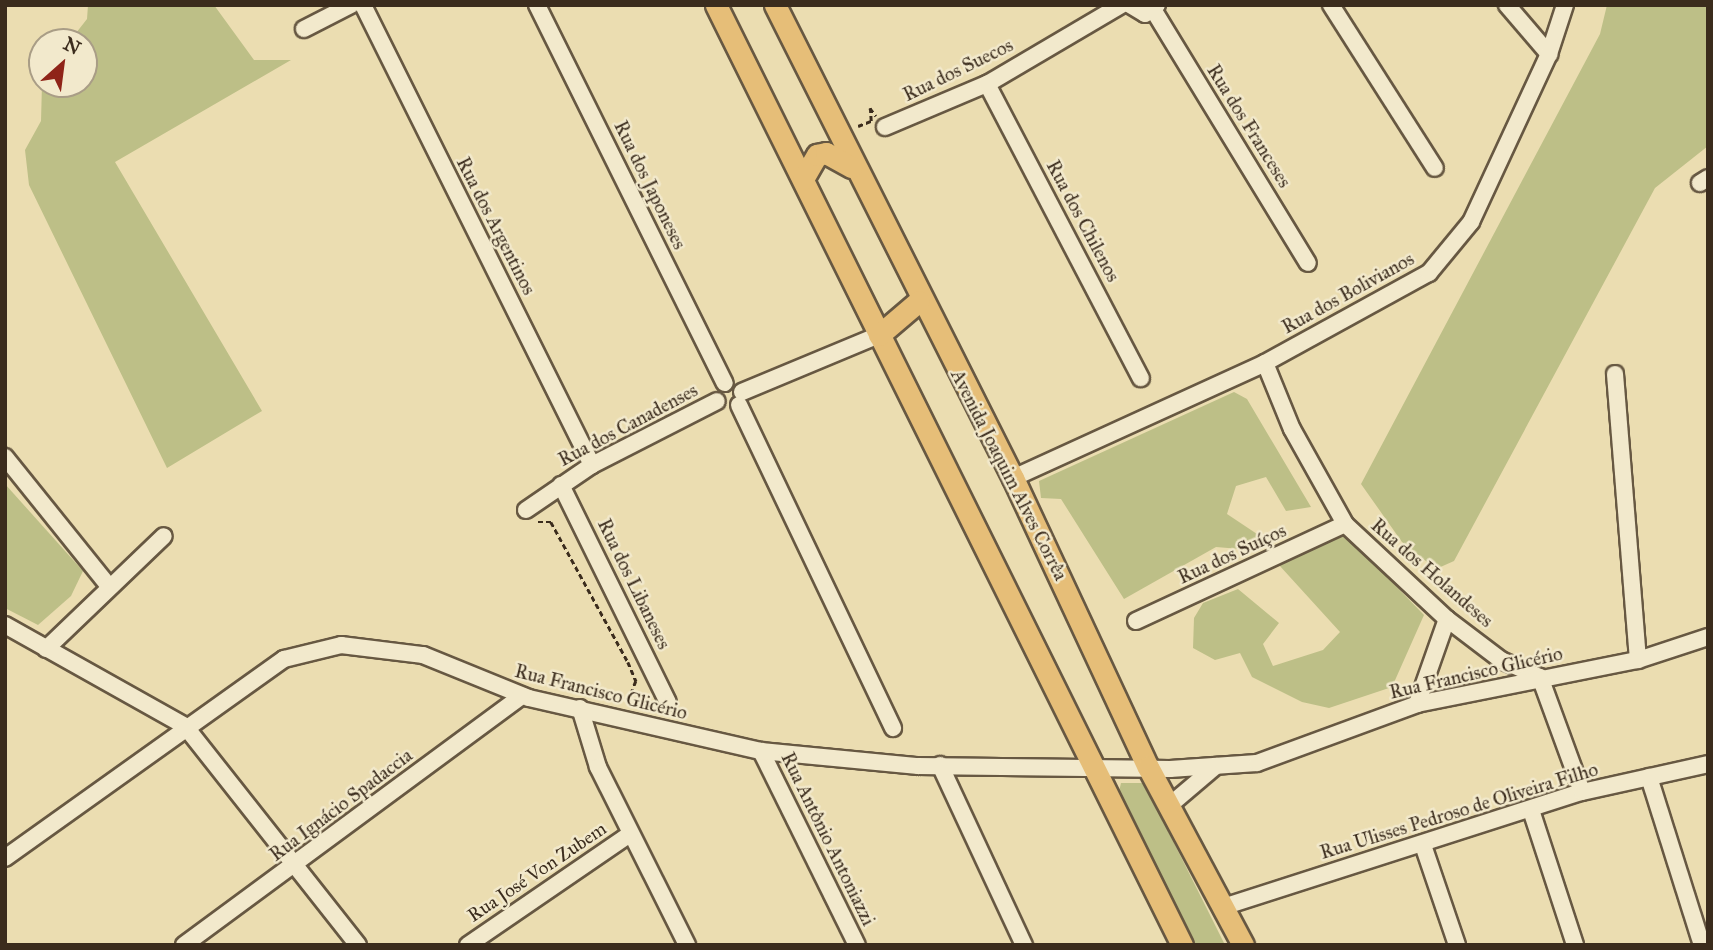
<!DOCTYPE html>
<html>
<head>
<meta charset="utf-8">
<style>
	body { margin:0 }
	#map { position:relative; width:1713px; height:950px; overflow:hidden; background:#ebddb1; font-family:"IM FELL Great Primer",serif }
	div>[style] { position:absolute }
	.green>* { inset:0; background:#bdbf87 }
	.path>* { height:2.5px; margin-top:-1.25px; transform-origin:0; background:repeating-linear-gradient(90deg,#3b2c1d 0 5px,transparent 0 8.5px) }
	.roads { filter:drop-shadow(2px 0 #675842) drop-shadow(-2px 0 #675842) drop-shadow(0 2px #675842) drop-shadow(0 -2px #675842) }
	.minor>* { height:16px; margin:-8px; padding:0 8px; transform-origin:8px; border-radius:8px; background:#f2e9cc }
	.major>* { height:21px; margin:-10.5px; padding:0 10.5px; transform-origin:10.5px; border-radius:10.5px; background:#e6be78 }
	span { translate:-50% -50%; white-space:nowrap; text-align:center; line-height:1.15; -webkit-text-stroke:5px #f2e9cc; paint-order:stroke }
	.street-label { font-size:19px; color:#3b2c1d }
	.frame { position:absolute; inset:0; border:7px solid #3b2c1d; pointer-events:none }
	.north { position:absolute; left:28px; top:28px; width:70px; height:70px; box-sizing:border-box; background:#f2e9cc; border:2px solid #a99d86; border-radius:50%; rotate:28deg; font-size:19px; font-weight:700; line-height:28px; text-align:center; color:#3b2c1d }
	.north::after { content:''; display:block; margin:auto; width:24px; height:32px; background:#8f2418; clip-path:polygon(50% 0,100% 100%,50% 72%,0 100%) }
</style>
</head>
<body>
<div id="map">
	<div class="green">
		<i style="clip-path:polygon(88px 5px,214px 5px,254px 60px,291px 60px,115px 162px,262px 411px,167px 468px,29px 185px,25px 150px,41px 121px,42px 84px,84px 84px,84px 42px,69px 42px,87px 19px)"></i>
		<i style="clip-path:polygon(1607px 5px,1708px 5px,1708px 146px,1655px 188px,1454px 561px,1436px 569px,1402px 542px,1361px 484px,1600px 34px)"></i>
		<i style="clip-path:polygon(1234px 392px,1247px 399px,1311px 507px,1286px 511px,1266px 477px,1236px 486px,1227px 514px,1257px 534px,1252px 550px,1216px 547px,1124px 599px,1061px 499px,1041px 498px,1039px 481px)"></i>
		<i style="clip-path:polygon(5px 484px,83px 571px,71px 596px,38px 625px,5px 608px)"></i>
		<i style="clip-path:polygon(1344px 533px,1424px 615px,1392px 687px,1329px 708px,1302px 702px,1252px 677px,1240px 653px,1215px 660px,1193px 648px,1194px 618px,1203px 603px,1238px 589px,1279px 623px,1263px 644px,1273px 666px,1323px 650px,1340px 632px,1279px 565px)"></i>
		<i style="clip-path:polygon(1121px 783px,1144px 783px,1225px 945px,1191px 945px,1118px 796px)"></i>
	</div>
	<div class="path">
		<i style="left:858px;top:126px;width:14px;rotate:-21deg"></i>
		<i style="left:871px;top:121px;width:13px;rotate:-94deg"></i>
		<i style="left:870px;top:108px;width:10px;rotate:53deg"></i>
		<i style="left:538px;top:522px;width:13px"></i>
		<i style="left:551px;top:522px;width:160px;rotate:61.2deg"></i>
		<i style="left:628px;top:662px;width:21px;rotate:67deg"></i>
		<i style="left:636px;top:681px;width:25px;rotate:111deg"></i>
	</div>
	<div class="roads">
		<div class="minor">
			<i style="left:363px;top:5px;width:514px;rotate:63.53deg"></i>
			<i style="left:537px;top:5px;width:422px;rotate:63.6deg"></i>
			<i style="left:1130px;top:5px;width:17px;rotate:31deg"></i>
			<i style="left:1145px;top:14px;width:15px;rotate:-37deg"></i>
			<i style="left:1331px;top:5px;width:193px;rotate:57.5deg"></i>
			<i style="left:1507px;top:5px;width:65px;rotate:49.4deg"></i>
			<i style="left:1154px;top:11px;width:295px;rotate:58.6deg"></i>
			<i style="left:304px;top:29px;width:53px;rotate:-27.1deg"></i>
			<i style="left:987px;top:84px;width:332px;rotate:62.4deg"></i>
			<i style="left:885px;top:127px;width:111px;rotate:-22.9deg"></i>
			<i style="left:987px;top:84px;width:156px;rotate:-30.5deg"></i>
			<i style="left:1700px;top:183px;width:9px;rotate:-32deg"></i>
			<i style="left:1265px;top:363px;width:71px;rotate:67.8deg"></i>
			<i style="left:1292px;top:429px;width:109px;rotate:60.8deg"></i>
			<i style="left:1345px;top:524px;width:139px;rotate:43deg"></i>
			<i style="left:1447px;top:619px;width:68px;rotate:37.2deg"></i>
			<i style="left:1501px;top:660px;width:43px;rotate:23.6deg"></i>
			<i style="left:1540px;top:677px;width:122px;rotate:69.9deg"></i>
			<i style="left:1615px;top:374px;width:287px;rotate:85.4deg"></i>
			<i style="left:742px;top:392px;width:148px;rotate:-22.6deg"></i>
			<i style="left:739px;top:405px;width:358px;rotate:64.5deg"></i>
			<i style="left:5px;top:457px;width:164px;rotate:51.2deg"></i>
			<i style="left:1013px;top:478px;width:277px;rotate:-24.5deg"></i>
			<i style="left:1265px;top:363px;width:187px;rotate:-28.8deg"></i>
			<i style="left:1429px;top:273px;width:66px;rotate:-50.5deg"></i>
			<i style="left:1471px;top:222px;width:185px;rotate:-65.1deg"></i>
			<i style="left:1549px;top:54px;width:52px;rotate:-71.9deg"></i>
			<i style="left:561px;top:485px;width:242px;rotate:63.8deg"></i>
			<i style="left:526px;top:510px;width:80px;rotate:-34.3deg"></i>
			<i style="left:592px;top:465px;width:140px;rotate:-27.1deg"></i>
			<i style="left:1136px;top:621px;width:230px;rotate:-24.9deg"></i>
			<i style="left:5px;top:625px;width:206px;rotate:29.3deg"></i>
			<i style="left:185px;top:726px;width:279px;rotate:51.7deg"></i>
			<i style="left:46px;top:649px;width:163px;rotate:-43.8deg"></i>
			<i style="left:1417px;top:704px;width:90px;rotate:-70.6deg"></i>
			<i style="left:580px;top:708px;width:62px;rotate:73deg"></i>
			<i style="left:598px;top:767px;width:199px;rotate:63.4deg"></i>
			<i style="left:761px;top:751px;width:216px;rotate:63.7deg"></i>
			<i style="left:940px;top:765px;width:199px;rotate:65deg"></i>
			<i style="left:1649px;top:777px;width:176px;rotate:72.5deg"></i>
			<i style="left:1170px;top:805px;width:60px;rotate:-40.3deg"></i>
			<i style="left:1531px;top:810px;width:142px;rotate:71.9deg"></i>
			<i style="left:1423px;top:845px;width:106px;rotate:71.2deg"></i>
			<i style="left:5px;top:858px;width:343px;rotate:-35.5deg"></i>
			<i style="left:284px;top:659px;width:59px;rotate:-13.8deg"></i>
			<i style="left:341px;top:645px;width:83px;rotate:7deg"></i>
			<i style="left:423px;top:655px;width:114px;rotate:22.1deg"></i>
			<i style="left:529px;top:698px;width:238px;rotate:12.9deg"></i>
			<i style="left:761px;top:751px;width:158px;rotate:5.5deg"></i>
			<i style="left:918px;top:766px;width:252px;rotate:0.7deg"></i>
			<i style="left:1170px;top:769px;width:87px;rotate:-3.9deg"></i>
			<i style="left:1257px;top:763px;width:171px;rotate:-20.2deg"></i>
			<i style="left:1417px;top:704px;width:225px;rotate:-11.3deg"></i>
			<i style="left:1638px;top:660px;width:74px;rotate:-18.2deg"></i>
			<i style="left:1226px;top:906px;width:374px;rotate:-17.8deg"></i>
			<i style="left:1582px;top:792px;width:129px;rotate:-12.5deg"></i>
			<i style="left:184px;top:945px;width:420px;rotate:-36.4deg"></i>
			<i style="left:468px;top:945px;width:196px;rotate:-34.4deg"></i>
		</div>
		<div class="major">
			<i style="left:716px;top:5px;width:1049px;rotate:63.63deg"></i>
			<i style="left:775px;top:5px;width:530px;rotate:63.29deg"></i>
			<i style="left:1013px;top:478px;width:319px;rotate:65deg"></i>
			<i style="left:1148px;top:767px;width:202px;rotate:61.9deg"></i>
			<i style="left:803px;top:179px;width:28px;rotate:-60deg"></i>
			<i style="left:817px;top:155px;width:9px;rotate:-13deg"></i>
			<i style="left:826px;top:153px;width:29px;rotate:29deg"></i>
			<i style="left:879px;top:335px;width:52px;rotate:-40.4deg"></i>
		</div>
	</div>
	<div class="street-label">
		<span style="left:958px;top:70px;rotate:-26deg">Rua dos Suecos</span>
		<span style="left:1249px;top:126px;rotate:58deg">Rua dos Franceses</span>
		<span style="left:650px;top:185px;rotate:64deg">Rua dos Japoneses</span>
		<span style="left:1083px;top:221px;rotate:62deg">Rua dos Chilenos</span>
		<span style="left:496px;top:226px;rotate:63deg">Rua dos Argentinos</span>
		<span style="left:1348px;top:293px;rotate:-29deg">Rua dos Bolivianos</span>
		<span style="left:628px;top:425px;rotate:-28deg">Rua dos Canadenses</span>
		<span style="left:1009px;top:475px;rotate:63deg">Avenida Joaquim Alves Corrêa</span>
		<span style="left:1232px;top:554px;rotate:-25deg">Rua dos Suíços</span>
		<span style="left:1432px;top:573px;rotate:41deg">Rua dos Holandeses</span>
		<span style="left:634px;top:584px;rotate:64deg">Rua dos Libaneses</span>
		<span style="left:1476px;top:673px;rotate:-13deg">Rua Francisco Glicério</span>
		<span style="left:601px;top:692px;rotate:14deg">Rua Francisco Glicério</span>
		<span style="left:341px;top:805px;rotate:-37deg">Rua Ignácio Spadaccia</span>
		<span style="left:1459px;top:811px;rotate:-17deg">Rua Ulisses Pedroso de Oliveira Filho</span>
		<span style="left:828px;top:839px;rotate:64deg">Rua Antônio Antoniazzi</span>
		<span style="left:537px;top:872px;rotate:-34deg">Rua José Von Zubem</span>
	</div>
	<div class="frame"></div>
	<div class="north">N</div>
</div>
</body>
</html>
